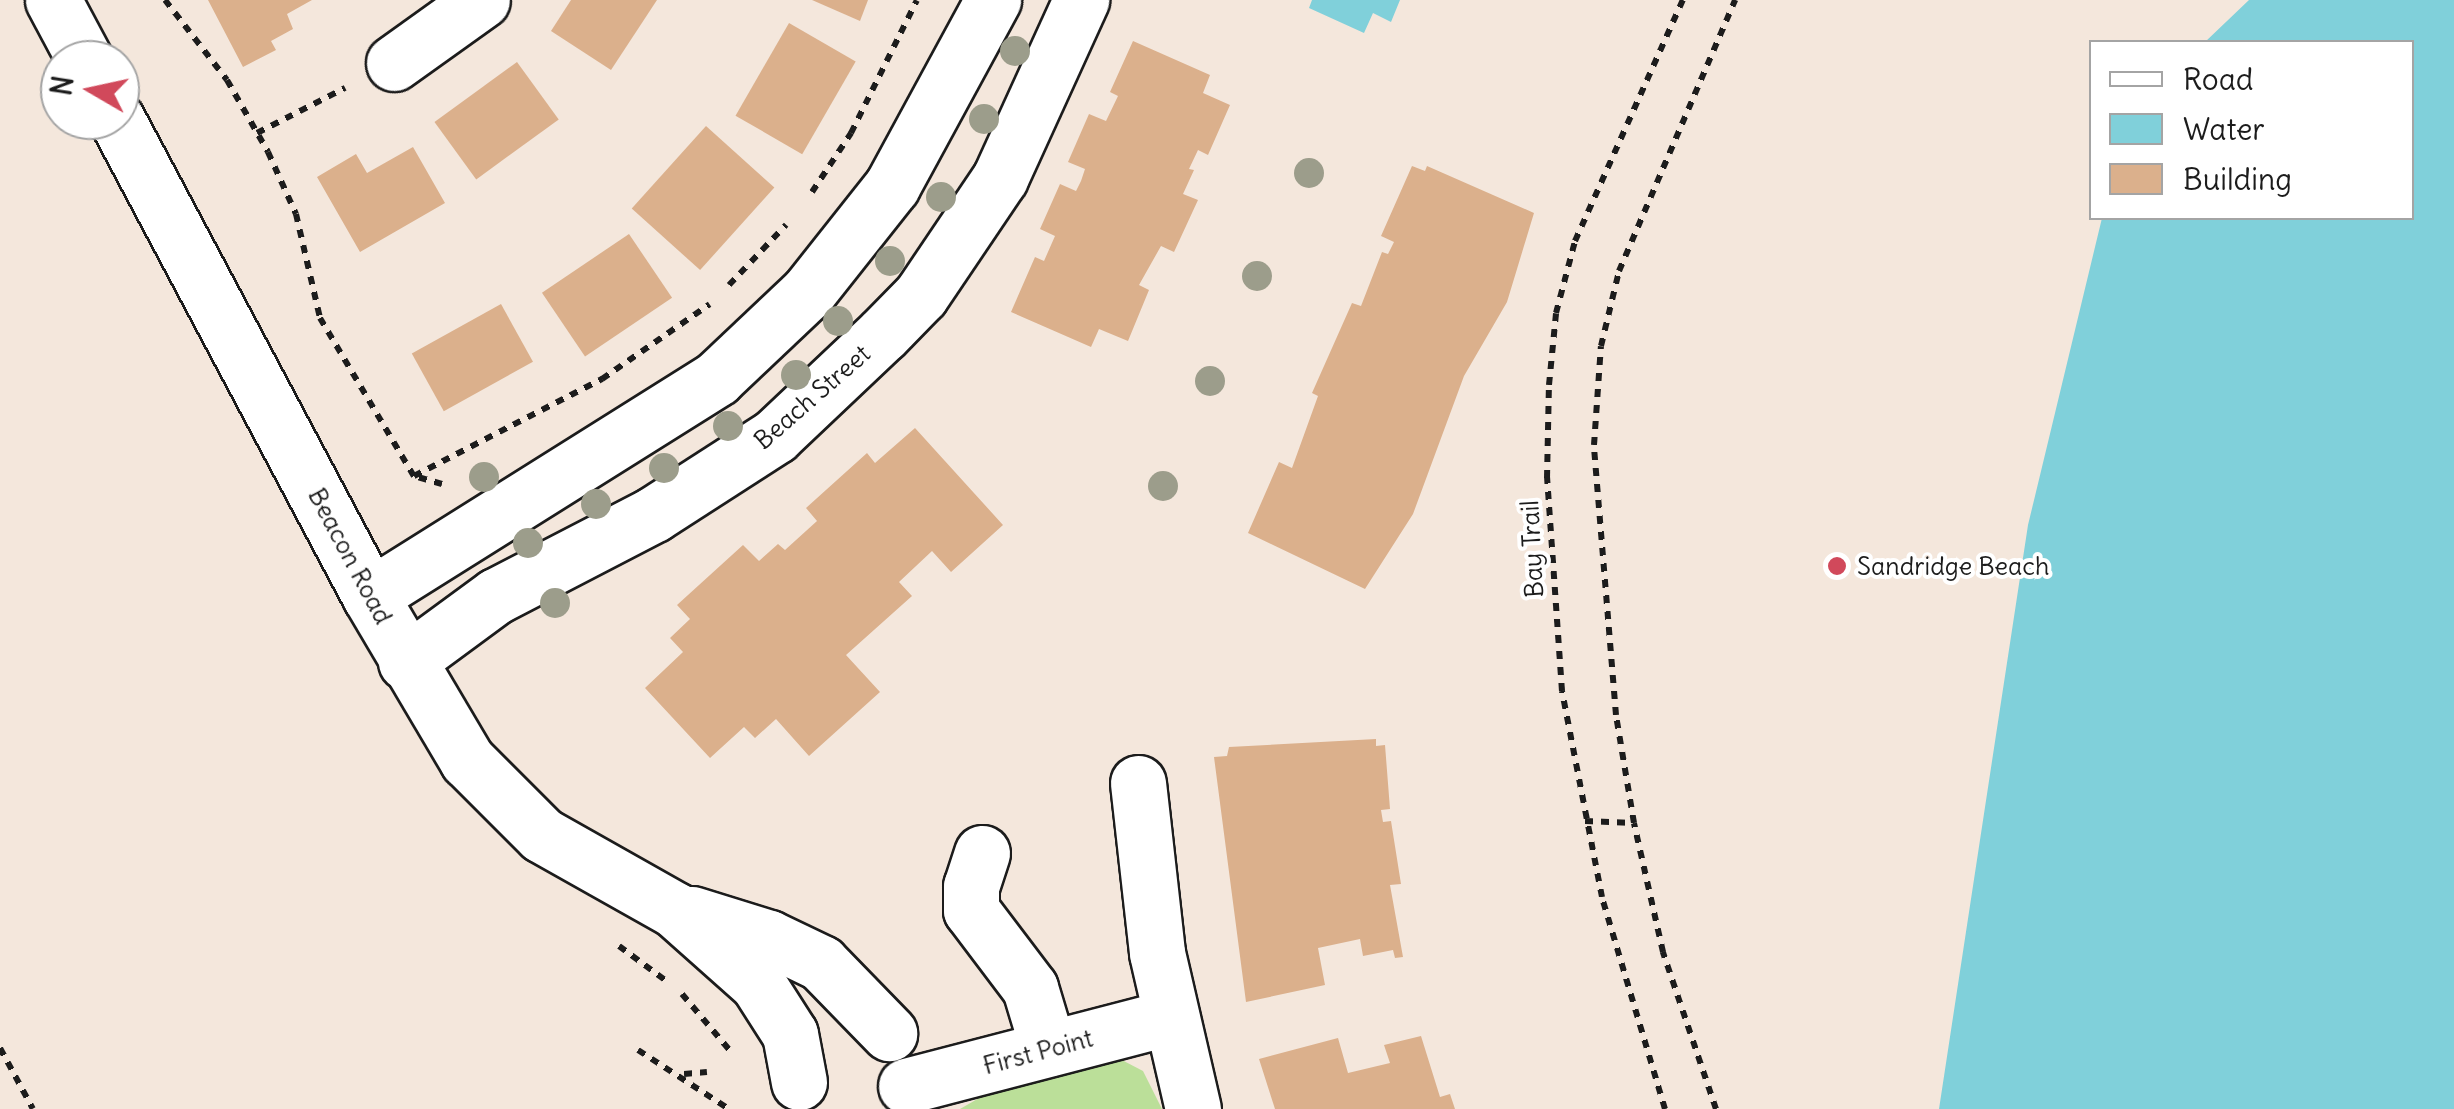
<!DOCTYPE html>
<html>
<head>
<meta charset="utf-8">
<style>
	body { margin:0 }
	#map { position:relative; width:2454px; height:1109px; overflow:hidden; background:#f4e7dc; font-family:Delius,sans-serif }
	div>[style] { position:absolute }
	.green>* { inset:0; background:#bbdf99 }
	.water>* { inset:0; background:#80d0da }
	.building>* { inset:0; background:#dbb08c; transform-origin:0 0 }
	.path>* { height:6px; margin-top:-3px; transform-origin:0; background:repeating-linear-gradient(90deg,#1c1c1c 0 8px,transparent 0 16px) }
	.roads { filter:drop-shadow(2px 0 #1c1c1c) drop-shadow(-2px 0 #1c1c1c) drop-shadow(0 2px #1c1c1c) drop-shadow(0 -2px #1c1c1c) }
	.minor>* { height:55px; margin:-27.5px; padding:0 27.5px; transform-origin:27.5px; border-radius:27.5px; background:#fff }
	.trees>* { width:30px; height:30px; margin:-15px; border-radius:50%; background:#9c9d8b }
	.dots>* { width:28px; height:28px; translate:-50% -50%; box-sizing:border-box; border:5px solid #fff; border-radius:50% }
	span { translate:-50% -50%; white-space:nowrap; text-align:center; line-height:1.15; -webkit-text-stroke:8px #fff; paint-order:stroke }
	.street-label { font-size:25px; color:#1c1c1c }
	.poi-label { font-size:25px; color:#1c1c1c }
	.left { translate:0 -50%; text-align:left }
	.legend { position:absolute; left:2089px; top:40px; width:325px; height:180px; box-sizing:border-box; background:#fff; border:2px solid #a4a4a4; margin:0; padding:12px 18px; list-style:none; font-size:30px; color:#1c1c1c }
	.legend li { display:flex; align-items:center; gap:20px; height:50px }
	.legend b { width:50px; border:2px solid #a4a4a4 }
	.north { position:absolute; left:40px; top:40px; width:100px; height:100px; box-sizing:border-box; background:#fff; border:2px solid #a4a4a4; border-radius:50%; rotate:279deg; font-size:28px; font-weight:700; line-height:40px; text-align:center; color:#1c1c1c }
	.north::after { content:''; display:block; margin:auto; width:35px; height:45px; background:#d1495b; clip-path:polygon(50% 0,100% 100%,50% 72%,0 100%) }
</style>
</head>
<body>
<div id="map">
	<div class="green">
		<i style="clip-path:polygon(1118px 1058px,1143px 1071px,1162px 1109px,960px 1109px,993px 1090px)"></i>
	</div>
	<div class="water">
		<i style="clip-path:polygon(1312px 0,1400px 0,1391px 22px,1373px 13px,1364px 33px,1309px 8px)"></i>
		<i style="clip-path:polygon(2249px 0,2454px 0,2454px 1109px,1939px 1109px,2028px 525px,2102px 218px,2412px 218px,2412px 42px,2205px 42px)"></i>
	</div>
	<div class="building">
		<i style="clip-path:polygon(208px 0,312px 0,287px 14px,293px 29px,271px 41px,276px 50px,243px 67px)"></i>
		<i style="clip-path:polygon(571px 0,657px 0,611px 70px,551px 31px)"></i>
		<i style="clip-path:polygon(812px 0,868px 0,860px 21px)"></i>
		<i style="left:789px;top:23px;width:77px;height:107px;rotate:30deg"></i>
		<i style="clip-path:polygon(1133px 41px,1210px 75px,1203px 93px,1230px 105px,1208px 155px,1198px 150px,1189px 169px,1194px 170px,1183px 194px,1198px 200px,1174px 252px,1161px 246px,1139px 285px,1149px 290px,1128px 341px,1099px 329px,1091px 347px,1011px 312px,1035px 257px,1044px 261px,1055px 236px,1040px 229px,1060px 184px,1076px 191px,1081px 181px,1085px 169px,1068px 162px,1089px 114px,1106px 121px,1118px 96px,1110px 92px)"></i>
		<i style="left:517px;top:62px;width:71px;height:102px;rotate:54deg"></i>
		<i style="left:706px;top:126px;width:92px;height:111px;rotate:42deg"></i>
		<i style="clip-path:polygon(413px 147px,445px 203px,360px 252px,317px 177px,356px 154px,367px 173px)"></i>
		<i style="clip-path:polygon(1412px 166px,1425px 171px,1427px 166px,1534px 213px,1507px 302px,1464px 376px,1413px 514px,1365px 589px,1248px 533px,1279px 462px,1292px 468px,1318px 396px,1312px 393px,1352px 303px,1361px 306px,1382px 252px,1388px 254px,1394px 242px,1381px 236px)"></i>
		<i style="left:629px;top:234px;width:77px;height:105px;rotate:56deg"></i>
		<i style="left:501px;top:304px;width:66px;height:102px;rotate:61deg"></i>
		<i style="clip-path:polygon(915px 428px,1003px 525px,951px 572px,932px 551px,899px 582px,912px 596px,846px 655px,880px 692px,809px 756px,776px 719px,755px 738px,744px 727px,710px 758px,645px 688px,683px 652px,670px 638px,690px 619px,677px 605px,743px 545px,759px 561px,778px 544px,785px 550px,817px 521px,806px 508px,867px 453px,875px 463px)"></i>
		<i style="clip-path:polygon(1376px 739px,1376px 746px,1385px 745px,1390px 809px,1381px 810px,1383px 822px,1391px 821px,1401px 884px,1390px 885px,1403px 957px,1395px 958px,1393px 950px,1363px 956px,1360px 939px,1318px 948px,1325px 985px,1246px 1002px,1214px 757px,1227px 756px,1229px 747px)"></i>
		<i style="clip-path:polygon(1421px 1036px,1440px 1097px,1450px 1094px,1455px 1109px,1275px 1109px,1259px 1059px,1338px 1038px,1348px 1073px,1390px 1063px,1384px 1045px)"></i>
	</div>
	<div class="path">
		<i style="left:165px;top:0;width:101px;rotate:52.2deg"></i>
		<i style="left:227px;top:80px;width:83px;rotate:60.3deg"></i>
		<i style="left:268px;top:152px;width:68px;rotate:65.7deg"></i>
		<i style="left:296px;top:214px;width:107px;rotate:77deg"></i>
		<i style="left:320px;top:318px;width:184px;rotate:59.3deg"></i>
		<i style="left:257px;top:133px;width:99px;rotate:-27.1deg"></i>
		<i style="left:812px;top:192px;width:71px;rotate:-56.5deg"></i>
		<i style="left:851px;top:133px;width:148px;rotate:-63.6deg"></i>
		<i style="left:729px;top:285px;width:83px;rotate:-46.5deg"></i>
		<i style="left:442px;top:484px;width:29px;rotate:-164deg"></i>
		<i style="left:414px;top:476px;width:212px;rotate:-27.3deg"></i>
		<i style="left:602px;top:379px;width:131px;rotate:-34.8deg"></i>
		<i style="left:1585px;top:821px;width:49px;rotate:2.3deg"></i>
		<i style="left:619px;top:946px;width:57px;rotate:36.5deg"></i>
		<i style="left:682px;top:994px;width:77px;rotate:49.7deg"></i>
		<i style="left:0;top:1048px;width:69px;rotate:61.6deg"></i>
		<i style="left:638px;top:1050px;width:108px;rotate:33deg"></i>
		<i style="left:684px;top:1074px;width:23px;rotate:-5deg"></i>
		<i style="left:1665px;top:1109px;width:221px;rotate:-106.6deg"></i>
		<i style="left:1602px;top:897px;width:210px;rotate:-101deg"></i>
		<i style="left:1562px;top:691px;width:214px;rotate:-94deg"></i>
		<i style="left:1547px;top:478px;width:93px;rotate:-88.8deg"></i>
		<i style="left:1549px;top:385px;width:72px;rotate:-84.4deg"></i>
		<i style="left:1556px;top:313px;width:74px;rotate:-75.2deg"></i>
		<i style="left:1575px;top:241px;width:264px;rotate:-65.9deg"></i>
		<i style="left:1716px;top:1109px;width:166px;rotate:-108.7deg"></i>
		<i style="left:1663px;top:952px;width:132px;rotate:-102.7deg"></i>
		<i style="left:1634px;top:823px;width:109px;rotate:-99.5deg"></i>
		<i style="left:1616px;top:715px;width:271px;rotate:-94.7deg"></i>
		<i style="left:1594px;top:445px;width:99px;rotate:-86deg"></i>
		<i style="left:1601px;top:346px;width:77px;rotate:-76.5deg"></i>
		<i style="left:1619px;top:271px;width:295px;rotate:-66.8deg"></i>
	</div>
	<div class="roads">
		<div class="minor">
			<i style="left:53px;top:0;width:68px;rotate:61.9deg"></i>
			<i style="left:394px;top:63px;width:108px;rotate:-35.6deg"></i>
			<i style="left:117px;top:120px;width:539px;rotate:62.01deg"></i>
			<i style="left:370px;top:596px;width:191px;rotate:59.4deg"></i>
			<i style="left:467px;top:760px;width:106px;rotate:45deg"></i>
			<i style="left:542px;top:835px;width:153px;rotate:29.4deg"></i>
			<i style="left:675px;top:910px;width:111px;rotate:41.7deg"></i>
			<i style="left:758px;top:984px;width:59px;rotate:57.4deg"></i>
			<i style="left:790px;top:1034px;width:49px;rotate:79.4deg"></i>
			<i style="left:370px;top:596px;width:410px;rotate:-32.1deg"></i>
			<i style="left:717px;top:378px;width:125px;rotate:-43.4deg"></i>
			<i style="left:808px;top:292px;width:135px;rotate:-51.6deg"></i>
			<i style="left:892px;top:186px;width:212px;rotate:-61.5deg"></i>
			<i style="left:406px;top:662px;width:112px;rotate:-36.3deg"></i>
			<i style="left:496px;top:596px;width:178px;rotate:-27.4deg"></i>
			<i style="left:654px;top:514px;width:144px;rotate:-32.8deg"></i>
			<i style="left:775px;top:436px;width:149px;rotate:-43.4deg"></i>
			<i style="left:883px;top:334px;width:54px;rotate:-45.7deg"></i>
			<i style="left:921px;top:295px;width:141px;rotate:-56deg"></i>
			<i style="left:1000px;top:178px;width:196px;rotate:-65.5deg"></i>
			<i style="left:1138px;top:783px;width:171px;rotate:83.6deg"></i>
			<i style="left:1157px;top:953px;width:160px;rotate:77deg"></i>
			<i style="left:982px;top:853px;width:35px;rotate:108deg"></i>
			<i style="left:971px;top:886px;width:24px;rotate:90deg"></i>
			<i style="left:971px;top:910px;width:98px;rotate:52.9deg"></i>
			<i style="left:1030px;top:988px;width:63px;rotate:73.3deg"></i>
			<i style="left:692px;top:914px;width:81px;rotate:17.3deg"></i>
			<i style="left:769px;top:938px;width:58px;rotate:25.7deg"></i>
			<i style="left:821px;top:963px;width:98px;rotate:45.8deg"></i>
			<i style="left:906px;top:1086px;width:274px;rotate:-14.6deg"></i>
		</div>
	</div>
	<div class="trees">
		<i style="left:1015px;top:51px"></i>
		<i style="left:984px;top:119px"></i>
		<i style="left:1309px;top:173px"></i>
		<i style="left:941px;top:197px"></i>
		<i style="left:890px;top:261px"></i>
		<i style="left:1257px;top:276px"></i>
		<i style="left:838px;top:321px"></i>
		<i style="left:796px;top:375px"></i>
		<i style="left:1210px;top:381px"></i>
		<i style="left:728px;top:426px"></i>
		<i style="left:664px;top:468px"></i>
		<i style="left:484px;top:477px"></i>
		<i style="left:1163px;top:486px"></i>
		<i style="left:596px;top:504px"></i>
		<i style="left:528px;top:543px"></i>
		<i style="left:555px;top:603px"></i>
	</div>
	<div class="dots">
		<i style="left:1837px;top:566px;background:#d1495b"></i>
	</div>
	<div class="street-label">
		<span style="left:812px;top:397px;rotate:-41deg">Beach Street</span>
		<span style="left:1532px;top:549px;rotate:-93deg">Bay Trail</span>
		<span style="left:350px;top:556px;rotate:62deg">Beacon Road</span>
		<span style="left:1038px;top:1052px;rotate:-15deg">First Point</span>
	</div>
	<div class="poi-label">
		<span class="left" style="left:1857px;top:566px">Sandridge Beach</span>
	</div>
	<ul class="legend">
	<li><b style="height:12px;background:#fff"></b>Road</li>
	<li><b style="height:28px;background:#80d0da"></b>Water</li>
	<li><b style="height:28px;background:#dbb08c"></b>Building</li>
	</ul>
	<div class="north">N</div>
</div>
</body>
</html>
